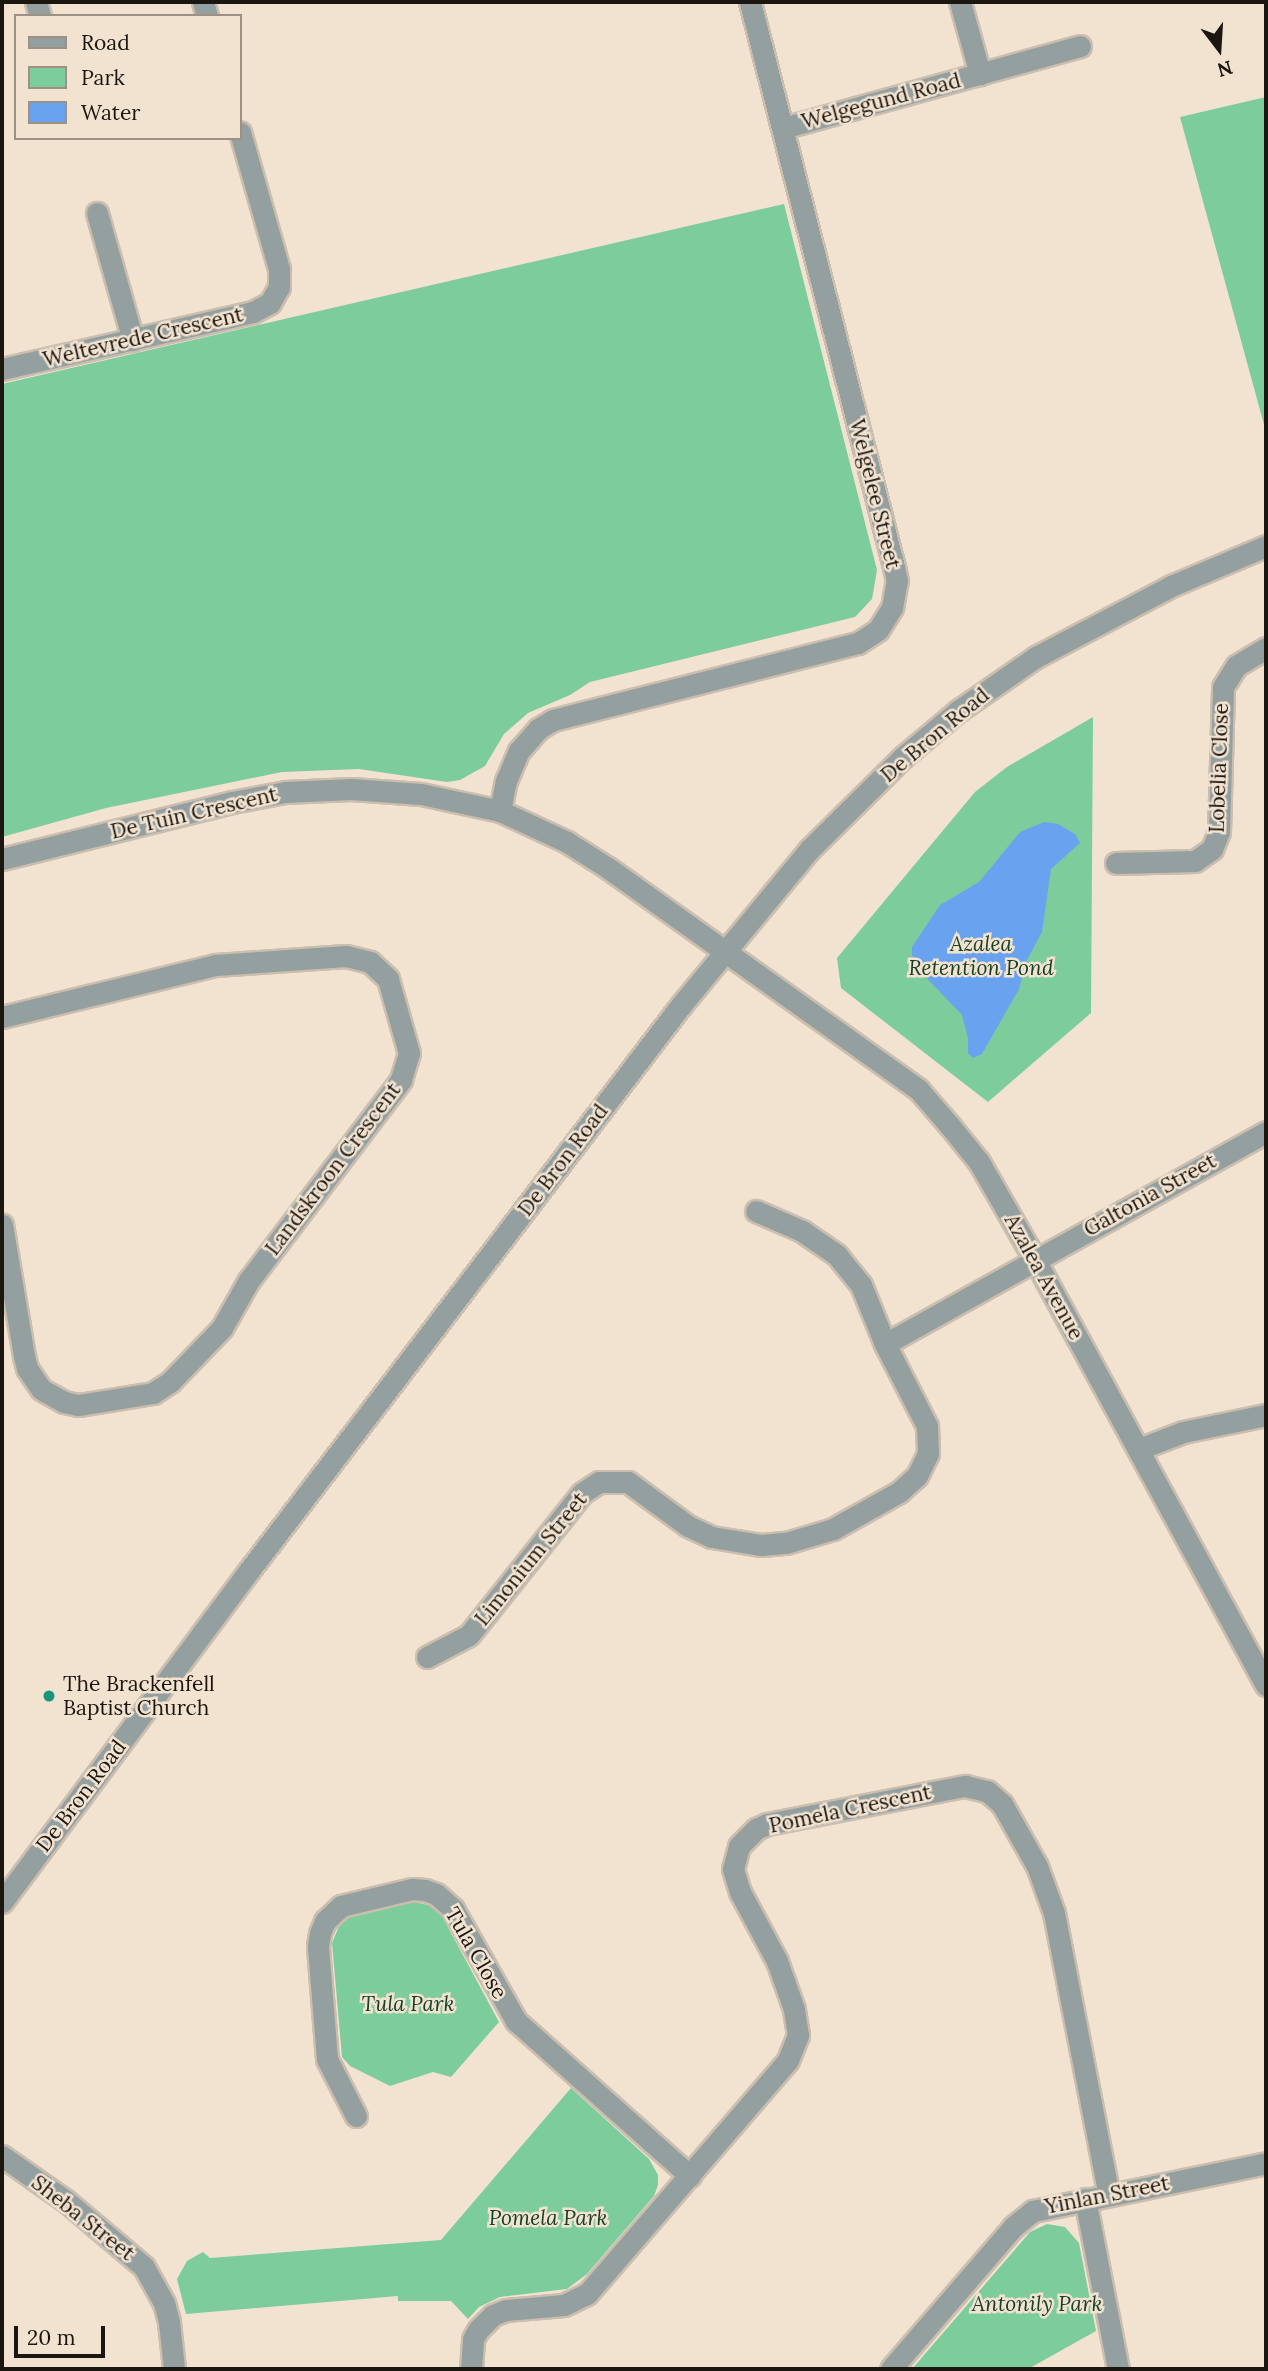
<!DOCTYPE html>
<html>
<head>
<meta charset="utf-8">
<style>
	body { margin:0 }
	#map { position:relative; width:1268px; height:2371px; overflow:hidden; background:#f2e3d1; font-family:Lora,serif }
	div>[style] { position:absolute }
	.green>* { inset:0; background:#7dcc9b }
	.water>* { inset:0; background:#69a3f0 }
	.roads { filter:drop-shadow(2px 0 #cbbeae) drop-shadow(-2px 0 #cbbeae) drop-shadow(0 2px #cbbeae) drop-shadow(0 -2px #cbbeae) }
	.minor>* { height:21px; margin:-10.5px; padding:0 10.5px; transform-origin:10.5px; border-radius:10.5px; background:#949fa0 }
	.dots>* { width:19px; height:19px; translate:-50% -50%; box-sizing:border-box; border:4px solid #f2e3d1; border-radius:50% }
	span { translate:-50% -50%; white-space:nowrap; text-align:center; line-height:1.15; -webkit-text-stroke:5px #f2e3d1; paint-order:stroke }
	.street-label { font-size:21px; color:#1b160f }
	.park-label { font-size:21px; color:#164129; font-style:italic }
	.poi-label { font-size:21px; color:#1b160f }
	.left { translate:0 -50%; text-align:left }
	.frame { position:absolute; inset:0; border:4px solid #1b160f; pointer-events:none }
	.legend { position:absolute; left:14px; top:14px; width:228px; height:126px; box-sizing:border-box; background:#f2e3d1; border:2px solid #9c9183; margin:0; padding:9px 12px; list-style:none; font-size:21px; color:#1b160f }
	.legend li { display:flex; align-items:center; gap:14px; height:35px }
	.legend b { width:35px; border:2px solid #9c9183 }
	.north { position:absolute; left:1184px; top:14px; width:70px; height:70px; -webkit-text-stroke:5px #f2e3d1; paint-order:stroke; rotate:163deg; font-size:19px; font-weight:700; line-height:28px; text-align:center; color:#1b160f }
	.north::after { content:''; display:block; margin:auto; width:24px; height:32px; background:#1b160f; clip-path:polygon(50% 0,100% 100%,50% 72%,0 100%) }
	.scale { position:absolute; left:14px; top:2326px; width:91px; height:32px; box-sizing:border-box; border:4px solid #1b160f; border-top:0; padding-left:9px; font-size:21px; line-height:24px; white-space:nowrap; color:#1b160f; -webkit-text-stroke:5px #f2e3d1; paint-order:stroke }
</style>
</head>
<body>
<div id="map">
	<div class="green">
		<i style="clip-path:polygon(1266px 97px,1266px 432px,1180px 117px)"></i>
		<i style="clip-path:polygon(784px 204px,877px 570px,872px 599px,855px 617px,590px 682px,570px 695px,528px 713px,504px 734px,485px 766px,460px 780px,447px 782px,359px 769px,282px 772px,106px 808px,2px 837px,2px 384px)"></i>
		<i style="clip-path:polygon(1093px 717px,1091px 1013px,988px 1102px,841px 988px,837px 958px,975px 792px,1007px 767px)"></i>
		<i style="clip-path:polygon(415px 1902px,432px 1906px,442px 1916px,499px 2022px,451px 2077px,433px 2072px,390px 2086px,350px 2066px,342px 2057px,332px 1943px,340px 1924px,356px 1913px)"></i>
		<i style="clip-path:polygon(571px 2088px,649px 2159px,658px 2175px,658px 2185px,654px 2196px,587px 2274px,567px 2289px,500px 2297px,479px 2307px,468px 2319px,451px 2301px,398px 2301px,398px 2296px,186px 2314px,177px 2279px,187px 2261px,203px 2252px,210px 2258px,441px 2240px)"></i>
		<i style="clip-path:polygon(1047px 2224px,1065px 2227px,1079px 2243px,1096px 2331px,1028px 2369px,912px 2369px,1030px 2232px)"></i>
	</div>
	<div class="water">
		<i style="clip-path:polygon(1044px 822px,1058px 824px,1075px 834px,1080px 843px,1051px 869px,1042px 932px,1026px 962px,1019px 989px,982px 1054px,973px 1058px,968px 1053px,968px 1038px,962px 1015px,918px 969px,912px 955px,912px 947px,940px 905px,979px 882px,1020px 832px)"></i>
	</div>
	<div class="roads">
		<div class="minor">
			<i style="left:36px;top:2px;width:15px;rotate:74deg"></i>
			<i style="left:203px;top:2px;width:15px;rotate:74deg"></i>
			<i style="left:960px;top:2px;width:75px;rotate:74.5deg"></i>
			<i style="left:783px;top:128px;width:308px;rotate:-15.4deg"></i>
			<i style="left:97px;top:213px;width:132px;rotate:74.2deg"></i>
			<i style="left:2px;top:369px;width:257px;rotate:-12.8deg"></i>
			<i style="left:253px;top:312px;width:19px;rotate:-28deg"></i>
			<i style="left:270px;top:303px;width:18px;rotate:-61deg"></i>
			<i style="left:279px;top:287px;width:18px;rotate:-90deg"></i>
			<i style="left:279px;top:269px;width:142px;rotate:-105.9deg"></i>
			<i style="left:500px;top:811px;width:31px;rotate:-79deg"></i>
			<i style="left:506px;top:781px;width:33px;rotate:-67deg"></i>
			<i style="left:519px;top:751px;width:29px;rotate:-49deg"></i>
			<i style="left:538px;top:729px;width:17px;rotate:-31deg"></i>
			<i style="left:553px;top:720px;width:315px;rotate:-14.2deg"></i>
			<i style="left:858px;top:643px;width:24px;rotate:-33deg"></i>
			<i style="left:878px;top:630px;width:26px;rotate:-58deg"></i>
			<i style="left:892px;top:608px;width:27px;rotate:-80deg"></i>
			<i style="left:897px;top:581px;width:14px;rotate:-102deg"></i>
			<i style="left:894px;top:567px;width:583px;rotate:-104.3deg"></i>
			<i style="left:2px;top:859px;width:237px;rotate:-13.9deg"></i>
			<i style="left:232px;top:802px;width:54px;rotate:-10.7deg"></i>
			<i style="left:285px;top:792px;width:66px;rotate:-2.6deg"></i>
			<i style="left:351px;top:789px;width:70px;rotate:4.1deg"></i>
			<i style="left:421px;top:794px;width:81px;rotate:12.1deg"></i>
			<i style="left:500px;top:811px;width:74px;rotate:24.8deg"></i>
			<i style="left:567px;top:842px;width:49px;rotate:32.4deg"></i>
			<i style="left:608px;top:868px;width:381px;rotate:35.5deg"></i>
			<i style="left:918px;top:1089px;width:49px;rotate:49.1deg"></i>
			<i style="left:950px;top:1126px;width:46px;rotate:51.1deg"></i>
			<i style="left:979px;top:1162px;width:111px;rotate:60.2deg"></i>
			<i style="left:1034px;top:1258px;width:486px;rotate:61.5deg"></i>
			<i style="left:1116px;top:863px;width:79px;rotate:-1.5deg"></i>
			<i style="left:1195px;top:861px;width:21px;rotate:-35deg"></i>
			<i style="left:1212px;top:849px;width:18px;rotate:-68deg"></i>
			<i style="left:1219px;top:832px;width:145px;rotate:-88.4deg"></i>
			<i style="left:1223px;top:687px;width:25px;rotate:-58deg"></i>
			<i style="left:1236px;top:666px;width:35px;rotate:-31deg"></i>
			<i style="left:2px;top:1017px;width:220px;rotate:-13.7deg"></i>
			<i style="left:216px;top:965px;width:130px;rotate:-4deg"></i>
			<i style="left:346px;top:956px;width:25px;rotate:14deg"></i>
			<i style="left:370px;top:962px;width:25px;rotate:43deg"></i>
			<i style="left:388px;top:979px;width:77px;rotate:74.2deg"></i>
			<i style="left:409px;top:1053px;width:28px;rotate:107deg"></i>
			<i style="left:401px;top:1080px;width:251px;rotate:127.2deg"></i>
			<i style="left:249px;top:1280px;width:55px;rotate:119.4deg"></i>
			<i style="left:222px;top:1328px;width:75px;rotate:133.9deg"></i>
			<i style="left:170px;top:1382px;width:20px;rotate:147deg"></i>
			<i style="left:153px;top:1393px;width:76px;rotate:170.9deg"></i>
			<i style="left:78px;top:1405px;width:14px;rotate:-168deg"></i>
			<i style="left:64px;top:1402px;width:26px;rotate:-151deg"></i>
			<i style="left:41px;top:1389px;width:25px;rotate:-124deg"></i>
			<i style="left:27px;top:1368px;width:12px;rotate:-104deg"></i>
			<i style="left:24px;top:1356px;width:133px;rotate:-99.5deg"></i>
			<i style="left:885px;top:1344px;width:436px;rotate:-29.1deg"></i>
			<i style="left:1139px;top:1449px;width:47px;rotate:-21.1deg"></i>
			<i style="left:1183px;top:1432px;width:85px;rotate:-11.6deg"></i>
			<i style="left:427px;top:1657px;width:47px;rotate:-27.6deg"></i>
			<i style="left:469px;top:1635px;width:181px;rotate:-51.5deg"></i>
			<i style="left:582px;top:1493px;width:20px;rotate:-33deg"></i>
			<i style="left:599px;top:1482px;width:29px"></i>
			<i style="left:628px;top:1482px;width:74px;rotate:36.3deg"></i>
			<i style="left:688px;top:1526px;width:26px;rotate:25deg"></i>
			<i style="left:712px;top:1537px;width:50px;rotate:9.3deg"></i>
			<i style="left:761px;top:1545px;width:25px;rotate:-5deg"></i>
			<i style="left:786px;top:1543px;width:49px;rotate:-16.6deg"></i>
			<i style="left:833px;top:1529px;width:76px;rotate:-29.3deg"></i>
			<i style="left:899px;top:1492px;width:24px;rotate:-42deg"></i>
			<i style="left:917px;top:1476px;width:25px;rotate:-64deg"></i>
			<i style="left:928px;top:1453px;width:27px;rotate:-92deg"></i>
			<i style="left:927px;top:1426px;width:92px;rotate:-117.1deg"></i>
			<i style="left:885px;top:1344px;width:64px;rotate:-112.1deg"></i>
			<i style="left:861px;top:1285px;width:38px;rotate:-129deg"></i>
			<i style="left:837px;top:1255px;width:42px;rotate:-145.6deg"></i>
			<i style="left:802px;top:1231px;width:50px;rotate:-156.5deg"></i>
			<i style="left:2px;top:1902px;width:412px;rotate:-53.3deg"></i>
			<i style="left:248px;top:1572px;width:715px;rotate:-52.62deg"></i>
			<i style="left:682px;top:1004px;width:200px;rotate:-50.5deg"></i>
			<i style="left:809px;top:850px;width:132px;rotate:-44.7deg"></i>
			<i style="left:903px;top:757px;width:72px;rotate:-39.9deg"></i>
			<i style="left:958px;top:711px;width:95px;rotate:-34.7deg"></i>
			<i style="left:1036px;top:657px;width:153px;rotate:-27.7deg"></i>
			<i style="left:1171px;top:586px;width:103px;rotate:-22.8deg"></i>
			<i style="left:356px;top:2116px;width:64px;rotate:-117deg"></i>
			<i style="left:327px;top:2059px;width:113px;rotate:-94.6deg"></i>
			<i style="left:318px;top:1946px;width:13px;rotate:-81deg"></i>
			<i style="left:320px;top:1933px;width:13px;rotate:-67deg"></i>
			<i style="left:325px;top:1921px;width:22px;rotate:-43deg"></i>
			<i style="left:341px;top:1906px;width:73px;rotate:-13.5deg"></i>
			<i style="left:412px;top:1889px;width:13px;rotate:4deg"></i>
			<i style="left:425px;top:1890px;width:12px;rotate:20deg"></i>
			<i style="left:436px;top:1894px;width:23px;rotate:41deg"></i>
			<i style="left:453px;top:1909px;width:129px;rotate:60.6deg"></i>
			<i style="left:516px;top:2021px;width:233px;rotate:41.7deg"></i>
			<i style="left:2px;top:2156px;width:78px;rotate:35.1deg"></i>
			<i style="left:66px;top:2201px;width:102px;rotate:40.2deg"></i>
			<i style="left:144px;top:2267px;width:41px;rotate:60.9deg"></i>
			<i style="left:164px;top:2303px;width:20px;rotate:75deg"></i>
			<i style="left:169px;top:2322px;width:47px;rotate:83.9deg"></i>
			<i style="left:1085px;top:2199px;width:173px;rotate:79deg"></i>
			<i style="left:471px;top:2369px;width:30px;rotate:-86deg"></i>
			<i style="left:473px;top:2339px;width:10px;rotate:-61deg"></i>
			<i style="left:478px;top:2330px;width:21px;rotate:-45deg"></i>
			<i style="left:493px;top:2315px;width:14px;rotate:-21deg"></i>
			<i style="left:506px;top:2310px;width:58px;rotate:-4.9deg"></i>
			<i style="left:564px;top:2305px;width:25px;rotate:-26deg"></i>
			<i style="left:587px;top:2294px;width:308px;rotate:-49.3deg"></i>
			<i style="left:788px;top:2060px;width:27px;rotate:-68deg"></i>
			<i style="left:798px;top:2035px;width:26px;rotate:-99deg"></i>
			<i style="left:794px;top:2009px;width:51px;rotate:-109.5deg"></i>
			<i style="left:777px;top:1961px;width:78px;rotate:-118.2deg"></i>
			<i style="left:740px;top:1892px;width:24px;rotate:-107deg"></i>
			<i style="left:733px;top:1869px;width:24px;rotate:-75deg"></i>
			<i style="left:739px;top:1846px;width:24px;rotate:-45deg"></i>
			<i style="left:756px;top:1829px;width:12px;rotate:-24deg"></i>
			<i style="left:767px;top:1824px;width:202px;rotate:-10.9deg"></i>
			<i style="left:965px;top:1786px;width:23px;rotate:13deg"></i>
			<i style="left:987px;top:1791px;width:20px;rotate:41deg"></i>
			<i style="left:1002px;top:1804px;width:71px;rotate:60.6deg"></i>
			<i style="left:1037px;top:1866px;width:50px;rotate:70.1deg"></i>
			<i style="left:1054px;top:1913px;width:287px;rotate:79deg"></i>
			<i style="left:891px;top:2369px;width:187px;rotate:-49.3deg"></i>
			<i style="left:1013px;top:2227px;width:26px;rotate:-39deg"></i>
			<i style="left:1033px;top:2211px;width:238px;rotate:-11.6deg"></i>
		</div>
	</div>
	<div class="dots">
		<i style="left:49px;top:1696px;background:#1a947a"></i>
	</div>
	<div class="street-label">
		<span style="left:881px;top:101px;rotate:-15deg">Welgegund Road</span>
		<span style="left:143px;top:337px;rotate:-13deg">Weltevrede Crescent</span>
		<span style="left:875px;top:494px;rotate:76deg">Welgelee Street</span>
		<span style="left:935px;top:735px;rotate:-40deg">De Bron Road</span>
		<span style="left:1219px;top:768px;rotate:-88deg">Lobelia Close</span>
		<span style="left:194px;top:813px;rotate:-13deg">De Tuin Crescent</span>
		<span style="left:563px;top:1160px;rotate:-53deg">De Bron Road</span>
		<span style="left:333px;top:1169px;rotate:-53deg">Landskroon Crescent</span>
		<span style="left:1150px;top:1195px;rotate:-29deg">Galtonia Street</span>
		<span style="left:1044px;top:1277px;rotate:61deg">Azalea Avenue</span>
		<span style="left:531px;top:1559px;rotate:-51deg">Limonium Street</span>
		<span style="left:81px;top:1796px;rotate:-53deg">De Bron Road</span>
		<span style="left:850px;top:1809px;rotate:-12deg">Pomela Crescent</span>
		<span style="left:476px;top:1953px;rotate:60deg">Tula Close</span>
		<span style="left:1107px;top:2195px;rotate:-11deg">Yinlan Street</span>
		<span style="left:83px;top:2218px;rotate:38deg">Sheba Street</span>
	</div>
	<div class="park-label">
		<span style="left:981px;top:956px">Azalea<br>Retention Pond</span>
		<span style="left:408px;top:2004px">Tula Park</span>
		<span style="left:548px;top:2218px">Pomela Park</span>
		<span style="left:1037px;top:2304px">Antonily Park</span>
	</div>
	<div class="poi-label">
		<span class="left" style="left:63px;top:1696px">The Brackenfell<br>Baptist Church</span>
	</div>
	<div class="frame"></div>
	<ul class="legend">
	<li><b style="height:9px;background:#949fa0"></b>Road</li>
	<li><b style="height:19px;background:#7dcc9b"></b>Park</li>
	<li><b style="height:19px;background:#69a3f0"></b>Water</li>
	</ul>
	<div class="north">N</div>
	<div class="scale">20 m</div>
</div>
</body>
</html>
